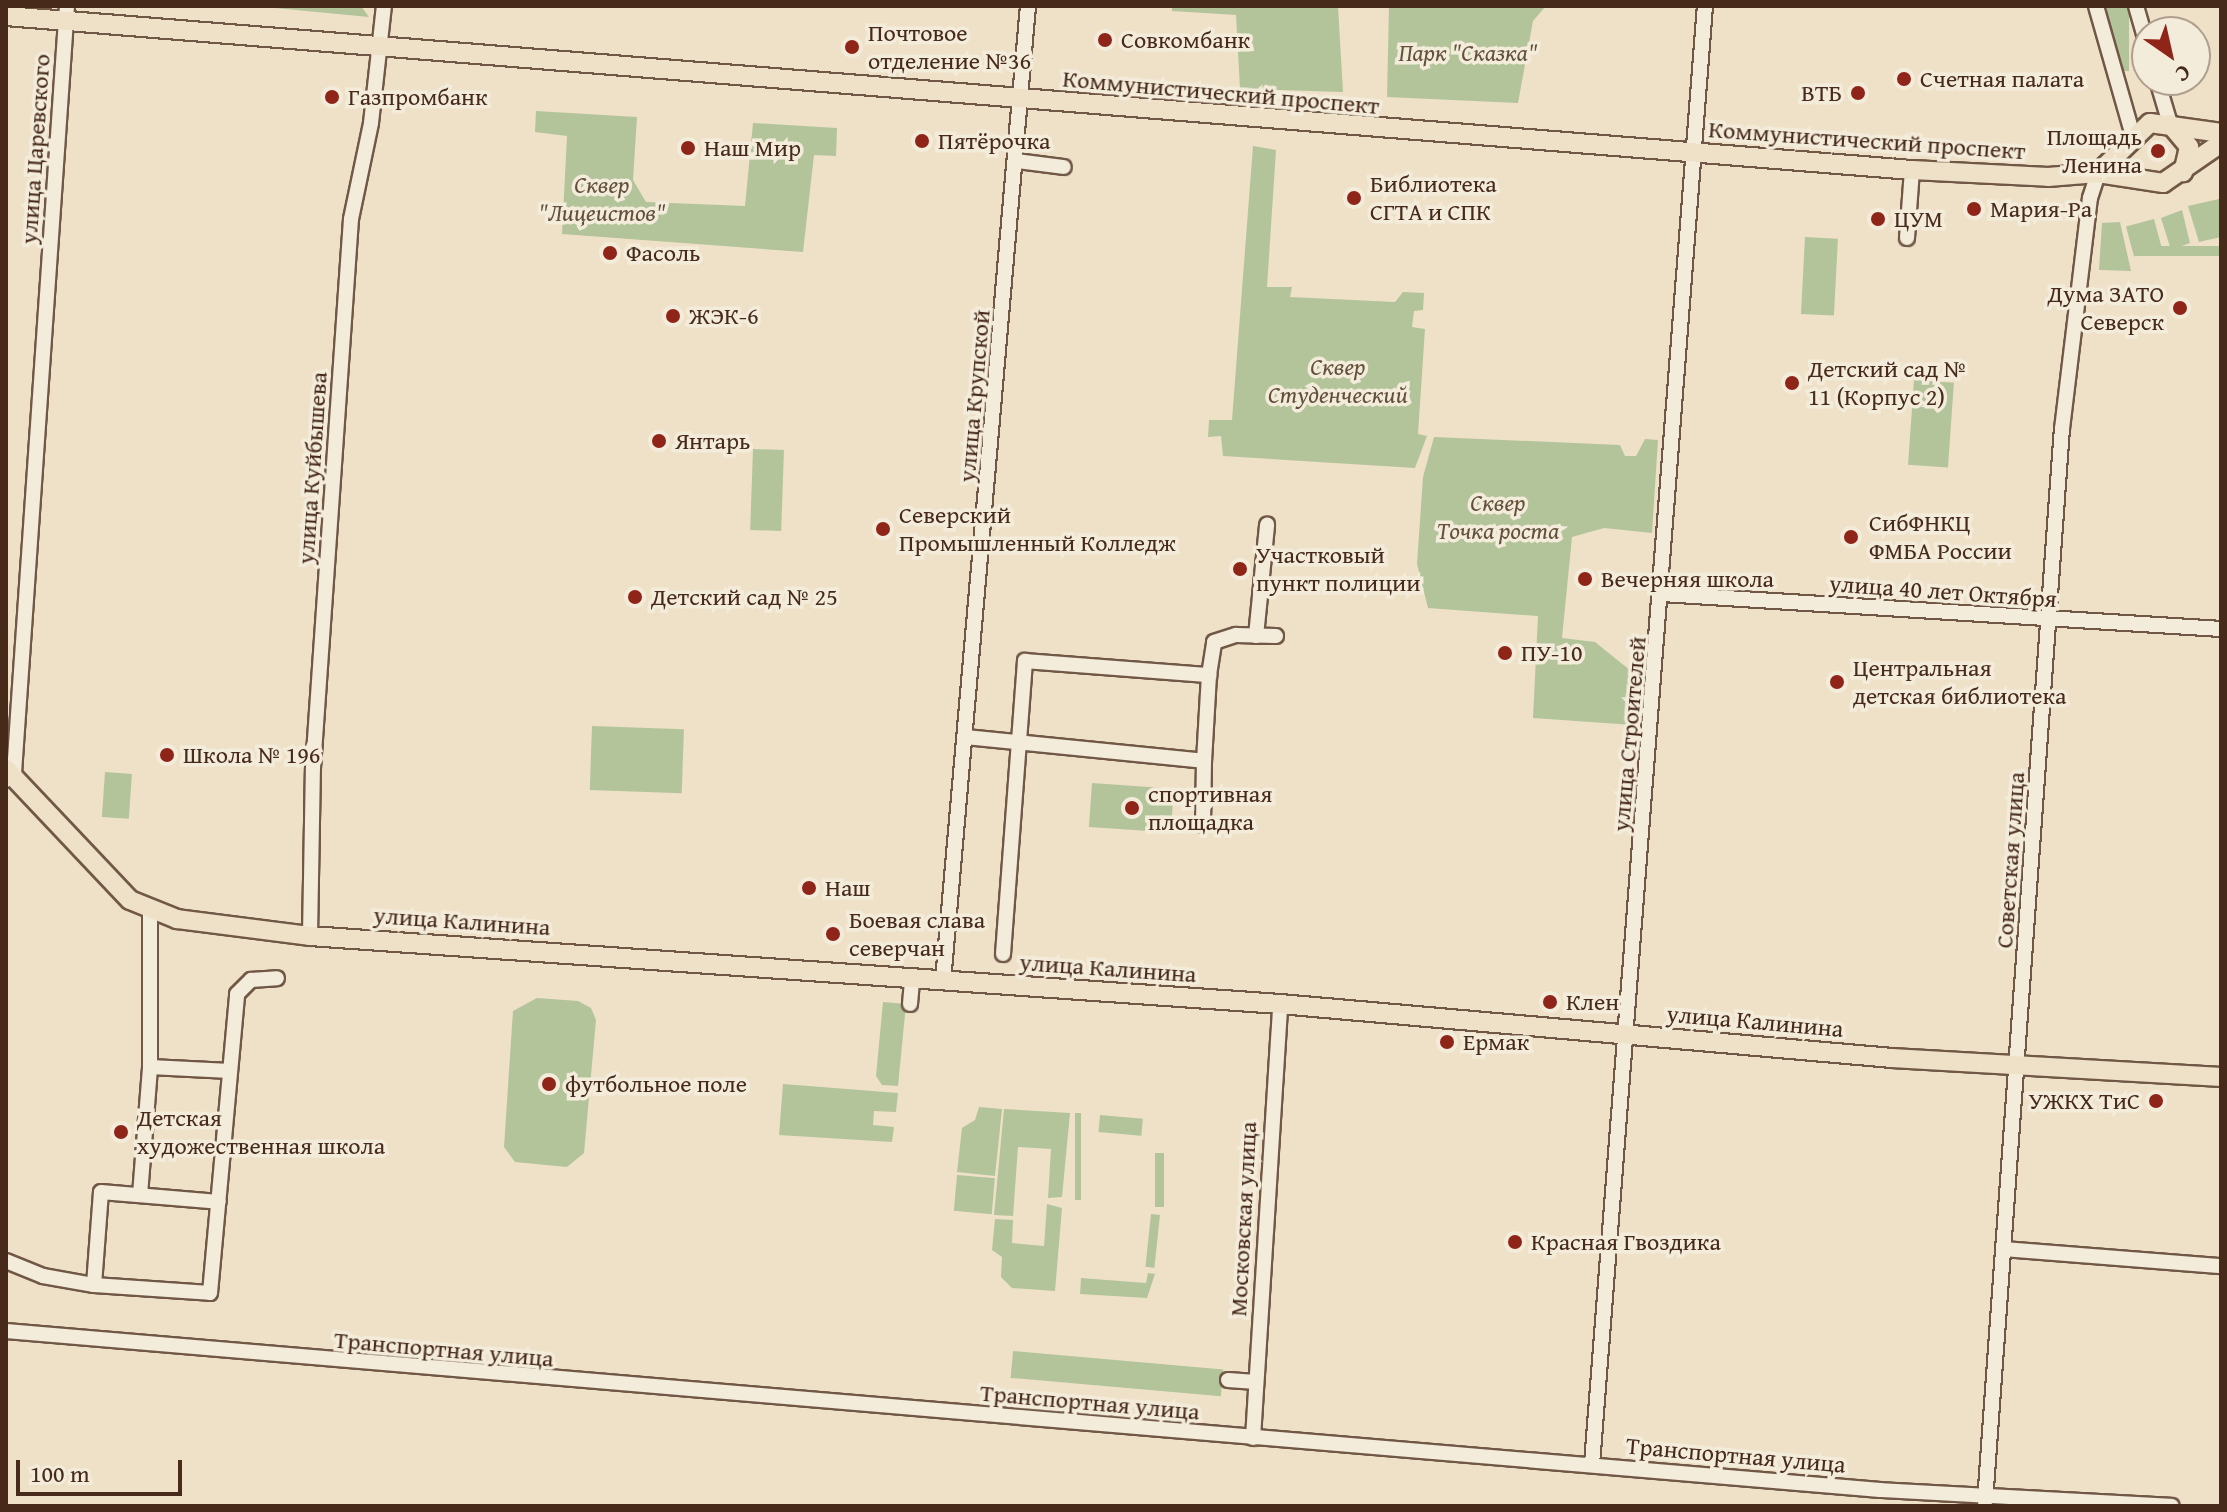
<!DOCTYPE html>
<html>
<head>
<meta charset="utf-8">
<style>
	body { margin:0 }
	#map { position:relative; width:2227px; height:1512px; overflow:hidden; background:#eee1c8; font-family:"Gentium Book Plus",serif }
	div>[style] { position:absolute }
	.green>* { inset:0; background:#b3c49a; transform-origin:0 0 }
	.roads { filter:drop-shadow(2px 0 #715846) drop-shadow(-2px 0 #715846) drop-shadow(0 2px #715846) drop-shadow(0 -2px #715846) }
	.minor>* { height:14px; margin:-7px; padding:0 7px; transform-origin:7px; border-radius:7px; background:#f4ecdb }
	.major>* { height:18px; margin:-9px; padding:0 9px; transform-origin:9px; border-radius:9px; background:#eee1c8 }
	.dots>* { width:22px; height:22px; translate:-50% -50%; box-sizing:border-box; border:4px solid #f4ecdb; border-radius:50% }
	span { translate:-50% -50%; white-space:nowrap; text-align:center; line-height:1.15; -webkit-text-stroke:7px #f4ecdb; paint-order:stroke }
	.poi-label { font-size:24px; color:#472a1a }
	.left { translate:0 -50%; text-align:left }
	.right { translate:-100% -50%; text-align:right }
	.park-label { font-size:24px; color:#62503a; font-style:italic }
	.street-label { font-size:24px; color:#472a1a }
	.frame { position:absolute; inset:0; border:8px solid #472a1a; pointer-events:none }
	.north { position:absolute; left:2131px; top:16px; width:80px; height:80px; box-sizing:border-box; background:#f4ecdb; border:2px solid #af9e8e; border-radius:50%; rotate:146deg; font-size:22px; font-weight:700; line-height:32px; text-align:center; color:#472a1a }
	.north::after { content:''; display:block; margin:auto; width:28px; height:36px; background:#8f2418; clip-path:polygon(50% 0,100% 100%,50% 72%,0 100%) }
	.scale { position:absolute; left:16px; top:1460px; width:166px; height:36px; box-sizing:border-box; border:4px solid #472a1a; border-top:0; padding-left:10px; font-size:24px; line-height:28px; white-space:nowrap; color:#472a1a; -webkit-text-stroke:6px #f4ecdb; paint-order:stroke }
</style>
</head>
<body>
<div id="map">
	<div class="green">
		<i style="clip-path:polygon(254px 6px,361px 6px,369px 17px)"></i>
		<i style="clip-path:polygon(1172px 6px,1338px 6px,1343px 92px,1240px 89px,1236px 15px,1172px 11px)"></i>
		<i style="clip-path:polygon(1389px 6px,1546px 6px,1533px 21px,1518px 103px,1387px 97px)"></i>
		<i style="left:2105px;top:6px;width:24px;height:65px"></i>
		<i style="clip-path:polygon(536px 111px,637px 117px,633px 180px,646px 202px,745px 206px,753px 123px,837px 128px,836px 156px,814px 155px,803px 252px,562px 234px,567px 136px,535px 132px)"></i>
		<i style="clip-path:polygon(1253px 146px,1276px 150px,1267px 287px,1292px 287px,1290px 297px,1395px 302px,1403px 292px,1424px 293px,1423px 310px,1414px 311px,1412px 327px,1425px 329px,1418px 434px,1427px 436px,1415px 468px,1223px 456px,1221px 436px,1208px 437px,1209px 420px,1232px 420px)"></i>
		<i style="clip-path:polygon(2219px 199px,2221px 237px,2199px 242px,2188px 206px)"></i>
		<i style="clip-path:polygon(2182px 210px,2190px 243px,2171px 250px,2161px 218px)"></i>
		<i style="left:2154px;top:219px;width:31px;height:29px;rotate:75deg"></i>
		<i style="clip-path:polygon(2120px 222px,2131px 271px,2099px 270px,2102px 223px)"></i>
		<i style="left:1805px;top:237px;width:33px;height:77px;rotate:3deg"></i>
		<i style="left:2221px;top:246px;width:10px;height:87px;rotate:90deg"></i>
		<i style="left:1914px;top:380px;width:40px;height:85px;rotate:4deg"></i>
		<i style="clip-path:polygon(1434px 437px,1620px 445px,1625px 456px,1636px 456px,1645px 439px,1658px 440px,1652px 533px,1604px 528px,1572px 537px,1562px 638px,1595px 642px,1636px 675px,1633px 725px,1533px 718px,1538px 616px,1428px 608px,1417px 564px,1423px 477px)"></i>
		<i style="left:753px;top:449px;width:31px;height:81px;rotate:2deg"></i>
		<i style="left:592px;top:726px;width:92px;height:64px;rotate:2deg"></i>
		<i style="left:105px;top:772px;width:27px;height:45px;rotate:4deg"></i>
		<i style="left:1092px;top:783px;width:82px;height:44px;rotate:4deg"></i>
		<i style="clip-path:polygon(537px 998px,578px 1001px,591px 1008px,596px 1020px,584px 1153px,567px 1167px,515px 1162px,504px 1147px,513px 1011px)"></i>
		<i style="clip-path:polygon(883px 1002px,906px 1004px,898px 1086px,882px 1085px,876px 1076px)"></i>
		<i style="clip-path:polygon(783px 1084px,898px 1093px,896px 1112px,874px 1111px,873px 1125px,894px 1127px,892px 1142px,779px 1135px)"></i>
		<i style="clip-path:polygon(979px 1107px,1002px 1109px,995px 1176px,957px 1172px,962px 1128px,975px 1120px)"></i>
		<i style="clip-path:polygon(1004px 1109px,1070px 1113px,1062px 1197px,1048px 1198px,1051px 1149px,1018px 1147px,1013px 1216px,994px 1215px)"></i>
		<i style="left:1075px;top:1113px;width:6px;height:87px"></i>
		<i style="left:1100px;top:1115px;width:43px;height:17px;rotate:5deg"></i>
		<i style="left:1155px;top:1153px;width:9px;height:54px"></i>
		<i style="left:957px;top:1175px;width:38px;height:36px;rotate:5deg"></i>
		<i style="clip-path:polygon(1047px 1204px,1062px 1208px,1055px 1291px,1012px 1288px,1001px 1277px,1002px 1257px,992px 1250px,995px 1219px,1013px 1220px,1012px 1243px,1044px 1246px)"></i>
		<i style="left:1151px;top:1214px;width:9px;height:53px;rotate:6deg"></i>
		<i style="clip-path:polygon(1148px 1273px,1155px 1274px,1147px 1298px,1080px 1294px,1081px 1278px,1146px 1283px)"></i>
		<i style="left:1013px;top:1351px;width:211px;height:27px;rotate:5deg"></i>
	</div>
	<div class="roads">
		<div class="minor">
			<i style="left:2096px;top:6px;width:135px;rotate:74.1deg"></i>
			<i style="left:2136px;top:6px;width:40px;rotate:74deg"></i>
			<i style="left:2157px;top:80px;width:46px;rotate:73.5deg"></i>
			<i style="left:1017px;top:161px;width:47px;rotate:7.3deg"></i>
			<i style="left:1907px;top:238px;width:68px;rotate:-85.8deg"></i>
			<i style="left:1662px;top:594px;width:560px;rotate:3.58deg"></i>
			<i style="left:1256px;top:636px;width:112px;rotate:-84.3deg"></i>
			<i style="left:1209px;top:675px;width:33px;rotate:-81deg"></i>
			<i style="left:1214px;top:642px;width:23px;rotate:-18deg"></i>
			<i style="left:1236px;top:635px;width:40px;rotate:1.4deg"></i>
			<i style="left:965px;top:737px;width:240px;rotate:5.7deg"></i>
			<i style="left:1204px;top:761px;width:64px;rotate:90.9deg"></i>
			<i style="left:6px;top:780px;width:11px;rotate:-41deg"></i>
			<i style="left:14px;top:773px;width:769px;rotate:-86.05deg"></i>
			<i style="left:150px;top:912px;width:155px;rotate:90deg"></i>
			<i style="left:150px;top:1067px;width:80px;rotate:2.9deg"></i>
			<i style="left:310px;top:936px;width:168px;rotate:-89deg"></i>
			<i style="left:313px;top:768px;width:550px;rotate:-86.04deg"></i>
			<i style="left:351px;top:219px;width:98px;rotate:-78.2deg"></i>
			<i style="left:371px;top:123px;width:118px;rotate:-83.7deg"></i>
			<i style="left:1003px;top:954px;width:294px;rotate:-85.7deg"></i>
			<i style="left:1025px;top:661px;width:185px;rotate:4.4deg"></i>
			<i style="left:1209px;top:675px;width:86px;rotate:93.3deg"></i>
			<i style="left:943px;top:981px;width:979px;rotate:-85.02deg"></i>
			<i style="left:910px;top:1004px;width:25px;rotate:-85deg"></i>
			<i style="left:140px;top:1195px;width:128px;rotate:-85.5deg"></i>
			<i style="left:2004px;top:1249px;width:218px;rotate:4.5deg"></i>
			<i style="left:6px;top:1261px;width:40px;rotate:22deg"></i>
			<i style="left:43px;top:1276px;width:52px;rotate:10deg"></i>
			<i style="left:94px;top:1285px;width:116px;rotate:3.9deg"></i>
			<i style="left:210px;top:1293px;width:300px;rotate:-84.8deg"></i>
			<i style="left:237px;top:994px;width:20px;rotate:-45deg"></i>
			<i style="left:251px;top:980px;width:26px;rotate:-4deg"></i>
			<i style="left:94px;top:1285px;width:93px;rotate:-85.7deg"></i>
			<i style="left:101px;top:1192px;width:118px;rotate:4.8deg"></i>
			<i style="left:6px;top:1331px;width:1881px;rotate:4.85deg"></i>
			<i style="left:1880px;top:1490px;width:292px;rotate:3.1deg"></i>
			<i style="left:1228px;top:1380px;width:28px;rotate:4deg"></i>
			<i style="left:1253px;top:1438px;width:435px;rotate:-86.4deg"></i>
			<i style="left:1592px;top:1464px;width:1462px;rotate:-85.57deg"></i>
			<i style="left:1985px;top:1502px;width:1076px;rotate:-85.9deg"></i>
			<i style="left:2062px;top:429px;width:233px;rotate:-83.1deg"></i>
			<i style="left:2090px;top:198px;width:26px;rotate:-72deg"></i>
		</div>
		<div class="major">
			<i style="left:6px;top:16px;width:1912px;rotate:4.62deg"></i>
			<i style="left:1912px;top:170px;width:136px;rotate:2.9deg"></i>
			<i style="left:2048px;top:177px;width:50px;rotate:-4.6deg"></i>
			<i style="left:2098px;top:173px;width:66px;rotate:8.7deg"></i>
			<i style="left:2163px;top:183px;width:70px;rotate:-34.6deg"></i>
			<i style="left:2170px;top:124px;width:30px;rotate:50deg"></i>
			<i style="left:2189px;top:147px;width:26px;rotate:103deg"></i>
			<i style="left:2098px;top:173px;width:72px;rotate:-43.9deg"></i>
			<i style="left:2150px;top:123px;width:72px;rotate:8deg"></i>
			<i style="left:6px;top:769px;width:180px;rotate:46.6deg"></i>
			<i style="left:130px;top:900px;width:51px;rotate:22deg"></i>
			<i style="left:177px;top:919px;width:134px;rotate:7.3deg"></i>
			<i style="left:310px;top:936px;width:972px;rotate:4.01deg"></i>
			<i style="left:1280px;top:1004px;width:614px;rotate:5.04deg"></i>
			<i style="left:1892px;top:1058px;width:330px;rotate:3.3deg"></i>
		</div>
	</div>
	<div class="dots">
		<i style="left:1105px;top:40px;background:#8f2418"></i>
		<i style="left:852px;top:47px;background:#8f2418"></i>
		<i style="left:1904px;top:79px;background:#8f2418"></i>
		<i style="left:1858px;top:93px;background:#8f2418"></i>
		<i style="left:332px;top:97px;background:#8f2418"></i>
		<i style="left:922px;top:141px;background:#8f2418"></i>
		<i style="left:688px;top:148px;background:#8f2418"></i>
		<i style="left:2158px;top:151px;background:#8f2418"></i>
		<i style="left:1354px;top:198px;background:#8f2418"></i>
		<i style="left:1974px;top:209px;background:#8f2418"></i>
		<i style="left:1878px;top:219px;background:#8f2418"></i>
		<i style="left:610px;top:253px;background:#8f2418"></i>
		<i style="left:2180px;top:308px;background:#8f2418"></i>
		<i style="left:673px;top:316px;background:#8f2418"></i>
		<i style="left:1792px;top:383px;background:#8f2418"></i>
		<i style="left:659px;top:441px;background:#8f2418"></i>
		<i style="left:883px;top:529px;background:#8f2418"></i>
		<i style="left:1851px;top:537px;background:#8f2418"></i>
		<i style="left:1240px;top:569px;background:#8f2418"></i>
		<i style="left:1585px;top:579px;background:#8f2418"></i>
		<i style="left:635px;top:597px;background:#8f2418"></i>
		<i style="left:1505px;top:653px;background:#8f2418"></i>
		<i style="left:1837px;top:682px;background:#8f2418"></i>
		<i style="left:167px;top:755px;background:#8f2418"></i>
		<i style="left:1132px;top:808px;background:#8f2418"></i>
		<i style="left:809px;top:888px;background:#8f2418"></i>
		<i style="left:833px;top:934px;background:#8f2418"></i>
		<i style="left:1550px;top:1002px;background:#8f2418"></i>
		<i style="left:1447px;top:1042px;background:#8f2418"></i>
		<i style="left:549px;top:1084px;background:#8f2418"></i>
		<i style="left:2156px;top:1101px;background:#8f2418"></i>
		<i style="left:121px;top:1132px;background:#8f2418"></i>
		<i style="left:1515px;top:1242px;background:#8f2418"></i>
	</div>
	<div class="poi-label">
		<span class="left" style="left:868px;top:47px">Почтовое<br>отделение №36</span>
		<span class="left" style="left:1121px;top:40px">Совкомбанк</span>
		<span class="left" style="left:1920px;top:79px">Счетная палата</span>
		<span class="right" style="left:1842px;top:93px">ВТБ</span>
		<span class="left" style="left:348px;top:97px">Газпромбанк</span>
		<span class="right" style="left:2142px;top:151px">Площадь<br>Ленина</span>
		<span class="left" style="left:938px;top:141px">Пятёрочка</span>
		<span class="left" style="left:704px;top:148px">Наш Мир</span>
		<span class="left" style="left:1370px;top:198px">Библиотека<br>СГТА и СПК</span>
		<span class="left" style="left:1990px;top:209px">Мария-Ра</span>
		<span class="left" style="left:1894px;top:219px">ЦУМ</span>
		<span class="left" style="left:626px;top:253px">Фасоль</span>
		<span class="right" style="left:2164px;top:308px">Дума ЗАТО<br>Северск</span>
		<span class="left" style="left:689px;top:316px">ЖЭК-6</span>
		<span class="left" style="left:1808px;top:383px">Детский сад №<br>11 (Корпус 2)</span>
		<span class="left" style="left:675px;top:441px">Янтарь</span>
		<span class="left" style="left:899px;top:529px">Северский<br>Промышленный Колледж</span>
		<span class="left" style="left:1869px;top:537px">СибФНКЦ<br>ФМБА России</span>
		<span class="left" style="left:1256px;top:569px">Участковый<br>пункт полиции</span>
		<span class="left" style="left:1601px;top:579px">Вечерняя школа</span>
		<span class="left" style="left:651px;top:597px">Детский сад № 25</span>
		<span class="left" style="left:1521px;top:653px">ПУ-10</span>
		<span class="left" style="left:1853px;top:682px">Центральная<br>детская библиотека</span>
		<span class="left" style="left:183px;top:755px">Школа № 196</span>
		<span class="left" style="left:1148px;top:808px">спортивная<br>площадка</span>
		<span class="left" style="left:825px;top:888px">Наш</span>
		<span class="left" style="left:849px;top:934px">Боевая слава<br>северчан</span>
		<span class="left" style="left:1566px;top:1002px">Клен</span>
		<span class="left" style="left:1463px;top:1042px">Ермак</span>
		<span class="left" style="left:565px;top:1084px">футбольное поле</span>
		<span class="right" style="left:2140px;top:1101px">УЖКХ ТиС</span>
		<span class="left" style="left:137px;top:1132px">Детская<br>художественная школа</span>
		<span class="left" style="left:1531px;top:1242px">Красная Гвоздика</span>
	</div>
	<div class="park-label">
		<span style="left:1468px;top:53px">Парк "Сказка"</span>
		<span style="left:602px;top:199px">Сквер<br>"Лицеистов"</span>
		<span style="left:1338px;top:381px">Сквер<br>Студенческий</span>
		<span style="left:1498px;top:517px">Сквер<br>Точка роста</span>
	</div>
	<div class="street-label">
		<span style="left:1221px;top:92px;rotate:5deg">Коммунистический проспект</span>
		<span style="left:1867px;top:140px;rotate:4deg">Коммунистический проспект</span>
		<span style="left:35px;top:149px;rotate:-86deg">улица Царевского</span>
		<span style="left:974px;top:396px;rotate:-85deg">улица Крупской</span>
		<span style="left:312px;top:468px;rotate:-86deg">улица Куйбышева</span>
		<span style="left:1943px;top:591px;rotate:4deg">улица 40 лет Октября</span>
		<span style="left:1629px;top:734px;rotate:-85deg">улица Строителей</span>
		<span style="left:2010px;top:860px;rotate:-86deg">Советская улица</span>
		<span style="left:462px;top:921px;rotate:4deg">улица Калинина</span>
		<span style="left:1108px;top:968px;rotate:4deg">улица Калинина</span>
		<span style="left:1755px;top:1021px;rotate:5deg">улица Калинина</span>
		<span style="left:1243px;top:1219px;rotate:-87deg">Московская улица</span>
		<span style="left:444px;top:1349px;rotate:5deg">Транспортная улица</span>
		<span style="left:1090px;top:1402px;rotate:5deg">Транспортная улица</span>
		<span style="left:1736px;top:1455px;rotate:5deg">Транспортная улица</span>
	</div>
	<div class="frame"></div>
	<div class="north">С</div>
	<div class="scale">100 m</div>
</div>
</body>
</html>
